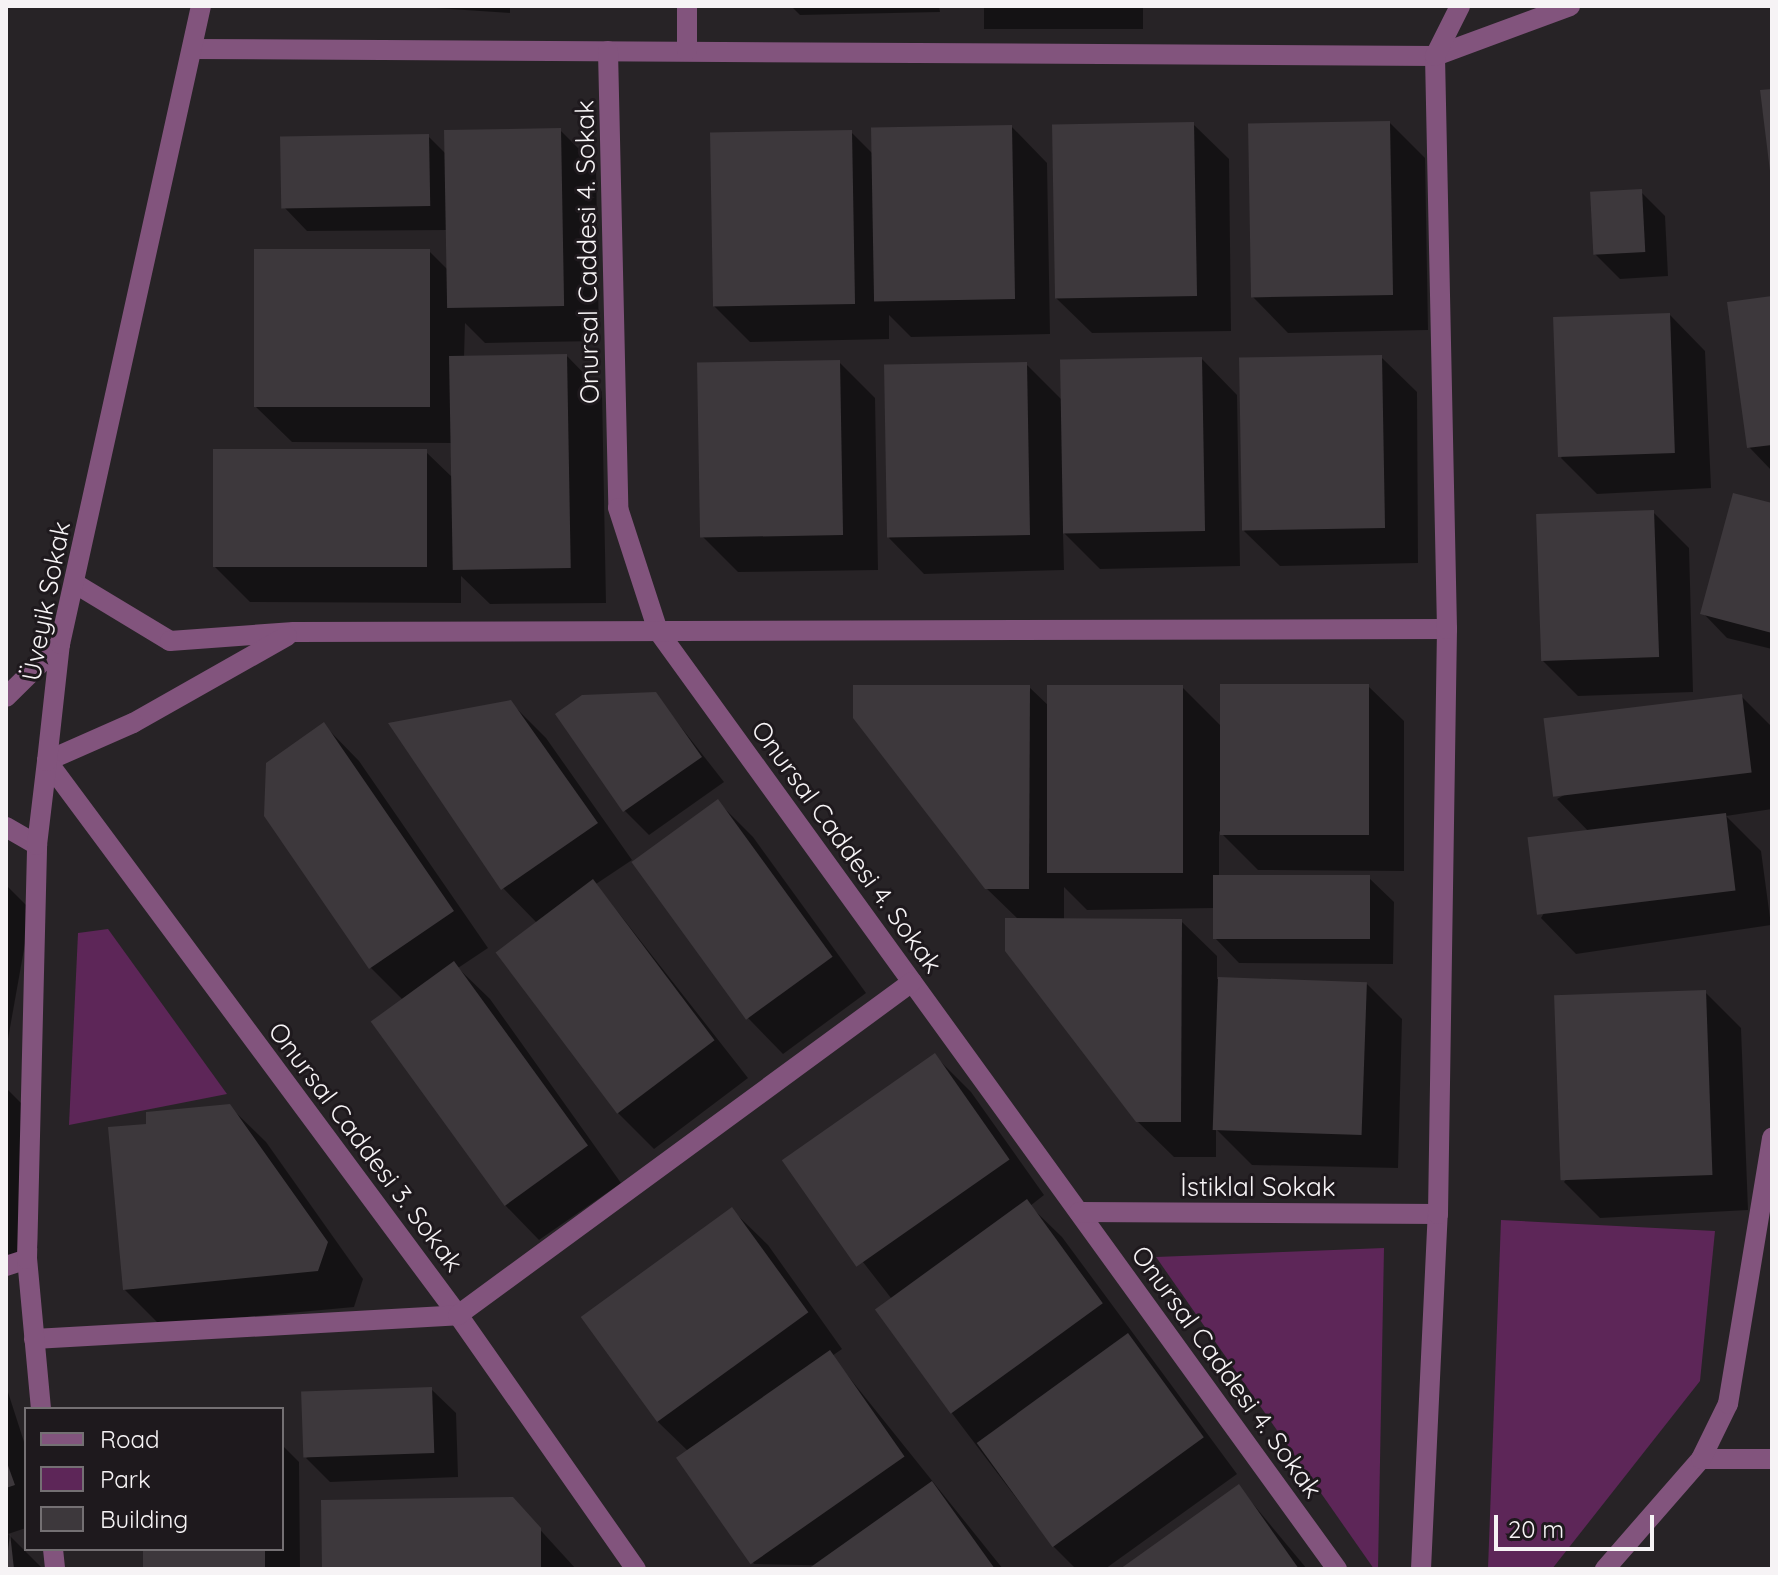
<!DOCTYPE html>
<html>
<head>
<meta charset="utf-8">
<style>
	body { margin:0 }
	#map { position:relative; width:1778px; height:1575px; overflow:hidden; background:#272326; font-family:Quicksand,sans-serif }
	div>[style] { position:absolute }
	.green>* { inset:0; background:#5d2658 }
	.shadow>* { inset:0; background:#0007; transform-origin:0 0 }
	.building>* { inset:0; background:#3d383c; transform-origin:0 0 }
	.minor>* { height:20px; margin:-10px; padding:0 10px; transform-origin:10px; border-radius:10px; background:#82547d }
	span { translate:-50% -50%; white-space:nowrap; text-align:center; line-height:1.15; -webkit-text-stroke:6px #1e191d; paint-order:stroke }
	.street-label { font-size:26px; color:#f6f3f5 }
	.frame { position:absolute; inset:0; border:8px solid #f6f3f5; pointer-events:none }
	.legend { position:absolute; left:24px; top:1407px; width:260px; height:144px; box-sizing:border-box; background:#1e191d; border:2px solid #747073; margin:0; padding:10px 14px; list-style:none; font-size:24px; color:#f6f3f5 }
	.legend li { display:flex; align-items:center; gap:16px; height:40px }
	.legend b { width:40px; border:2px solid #747073 }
	.scale { position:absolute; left:1494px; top:1515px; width:160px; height:36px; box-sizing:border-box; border:4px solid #f6f3f5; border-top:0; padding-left:10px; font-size:24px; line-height:28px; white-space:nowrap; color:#f6f3f5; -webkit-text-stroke:6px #1e191d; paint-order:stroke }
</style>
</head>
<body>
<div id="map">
	<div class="green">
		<i style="clip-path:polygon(108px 929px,227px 1094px,69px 1125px,78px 933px)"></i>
		<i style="clip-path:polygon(1501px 1220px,1715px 1231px,1700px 1381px,1552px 1569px,1488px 1569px)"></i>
		<i style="clip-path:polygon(1384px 1248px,1378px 1569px,1374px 1569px,1156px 1257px)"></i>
	</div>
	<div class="shadow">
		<i style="clip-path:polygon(406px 6px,510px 6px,510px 13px)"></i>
		<i style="clip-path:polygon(791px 6px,939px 6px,940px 12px,800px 15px)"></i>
		<i style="left:984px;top:6px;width:159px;height:23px"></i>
		<i style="clip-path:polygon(1390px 123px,1425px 158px,1428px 330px,1288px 333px,1253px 297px)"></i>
		<i style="clip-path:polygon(1193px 124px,1229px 159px,1231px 331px,1092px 333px,1056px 298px)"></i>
		<i style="clip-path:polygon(1012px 127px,1047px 163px,1050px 334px,911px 337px,889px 315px,889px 339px,750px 342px,714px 306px,851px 132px,873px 154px)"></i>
		<i style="clip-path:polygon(560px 130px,596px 166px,599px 341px,485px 343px,465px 323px,464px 358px,567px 356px,602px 392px,606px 603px,490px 604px,461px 576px,461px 603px,250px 602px,215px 567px,426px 452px,453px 478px,452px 443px,292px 442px,256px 407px,429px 251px,448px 270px,448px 230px,307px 231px,283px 206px,428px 136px,447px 155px)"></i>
		<i style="clip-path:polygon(1641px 192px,1665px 216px,1668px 276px,1620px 279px,1595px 254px)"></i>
		<i style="clip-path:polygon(1772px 298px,1772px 471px,1749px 447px)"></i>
		<i style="clip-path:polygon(1670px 315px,1705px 351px,1711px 488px,1597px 494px,1561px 458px)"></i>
		<i style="clip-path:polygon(1381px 357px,1417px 392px,1418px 563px,1280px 566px,1244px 531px)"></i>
		<i style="clip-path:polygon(1202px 359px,1237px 395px,1240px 566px,1100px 569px,1063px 532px,1064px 570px,924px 574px,889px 538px,1026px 364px,1063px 401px)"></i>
		<i style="clip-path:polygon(839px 362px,875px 398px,878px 570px,738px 572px,702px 536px)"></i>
		<i style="clip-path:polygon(1772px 505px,1772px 649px,1727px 638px,1703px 613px)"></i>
		<i style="clip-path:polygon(1653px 512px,1689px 548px,1693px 692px,1578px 696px,1542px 660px)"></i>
		<i style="clip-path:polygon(1368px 686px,1404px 721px,1404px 871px,1258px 870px,1219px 831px,1219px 877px,1369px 878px,1394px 902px,1393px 964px,1239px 963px,1215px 938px,1215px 908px,1087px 910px,1064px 887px,1064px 920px,1181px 921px,1217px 956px,1217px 979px,1366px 983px,1402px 1019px,1398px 1168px,1252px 1165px,1216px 1129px,1216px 1157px,1174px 1157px,1137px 1121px,1019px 920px,986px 888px,1029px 687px,1050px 707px,1182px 687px,1222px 727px)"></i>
		<i style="clip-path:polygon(655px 694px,724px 782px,649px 835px,624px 810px)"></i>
		<i style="clip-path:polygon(1741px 696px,1772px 727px,1772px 809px,1726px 816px,1761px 851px,1771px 925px,1576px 954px,1541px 918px,1592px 835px,1557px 799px)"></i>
		<i style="clip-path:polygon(510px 702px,546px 738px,632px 860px,596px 884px,748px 1078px,654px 1149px,618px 1113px,537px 923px,503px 888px)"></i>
		<i style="clip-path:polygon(324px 725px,359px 761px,488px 948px,458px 968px,490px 999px,621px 1183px,539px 1240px,504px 1204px,403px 1000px,371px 968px,266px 816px)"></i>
		<i style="clip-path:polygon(717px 801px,753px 837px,866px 993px,783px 1054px,748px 1018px)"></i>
		<i style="clip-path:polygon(6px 885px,31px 910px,8px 1039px,6px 1039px)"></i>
		<i style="clip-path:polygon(1705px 992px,1741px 1028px,1748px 1210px,1600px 1218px,1564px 1182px)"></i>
		<i style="clip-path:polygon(935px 1056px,971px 1092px,1044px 1195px,1030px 1206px,1062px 1237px,1237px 1474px,1105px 1569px,1076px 1569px,1052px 1545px,951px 1412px,891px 1298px,785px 1162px)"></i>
		<i style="clip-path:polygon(6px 1088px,21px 1103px,38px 1248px,6px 1263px)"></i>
		<i style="clip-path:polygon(229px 1106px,266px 1142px,363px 1279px,354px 1307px,160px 1325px,124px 1289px,148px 1125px)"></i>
		<i style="clip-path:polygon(732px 1210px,768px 1245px,842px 1349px,832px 1356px,1003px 1569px,754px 1564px,690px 1453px,657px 1421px)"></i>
		<i style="clip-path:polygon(7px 1389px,26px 1448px,26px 1528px,8px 1534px,43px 1569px,6px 1569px)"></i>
		<i style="clip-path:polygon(431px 1389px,456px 1413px,458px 1477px,330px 1482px,306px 1458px)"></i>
		<i style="clip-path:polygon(282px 1445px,299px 1462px,300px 1569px,145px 1569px,145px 1549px,282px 1549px)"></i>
		<i style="clip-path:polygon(1239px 1487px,1307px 1569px,1123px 1569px)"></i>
		<i style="clip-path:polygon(512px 1499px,576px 1569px,324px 1569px)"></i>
	</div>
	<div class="building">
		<i style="clip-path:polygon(1772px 89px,1772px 170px,1770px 171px,1760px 90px)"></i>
		<i style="left:1390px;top:121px;width:174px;height:142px;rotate:89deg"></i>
		<i style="left:1194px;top:122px;width:174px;height:142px;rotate:89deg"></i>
		<i style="left:1012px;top:125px;width:174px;height:141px;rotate:89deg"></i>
		<i style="left:561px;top:128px;width:178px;height:117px;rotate:89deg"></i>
		<i style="left:852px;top:130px;width:174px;height:142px;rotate:89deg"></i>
		<i style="left:429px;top:134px;width:72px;height:149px;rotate:89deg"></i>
		<i style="left:1642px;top:189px;width:63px;height:52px;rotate:87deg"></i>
		<i style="left:254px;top:249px;width:176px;height:158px"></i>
		<i style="clip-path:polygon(1772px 296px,1772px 445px,1747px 448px,1727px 302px)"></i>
		<i style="left:1670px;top:313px;width:140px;height:117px;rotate:88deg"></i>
		<i style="left:567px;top:354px;width:214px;height:118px;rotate:89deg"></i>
		<i style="left:1382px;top:355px;width:173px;height:143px;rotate:89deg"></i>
		<i style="left:1202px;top:357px;width:174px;height:142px;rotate:89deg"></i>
		<i style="left:840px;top:360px;width:175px;height:143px;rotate:89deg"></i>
		<i style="left:1027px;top:362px;width:173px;height:143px;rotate:89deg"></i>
		<i style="left:213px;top:449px;width:214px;height:118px"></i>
		<i style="clip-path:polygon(1733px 493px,1772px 503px,1772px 633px,1700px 614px)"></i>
		<i style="left:1654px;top:510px;width:147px;height:118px;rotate:88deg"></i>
		<i style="left:1220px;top:684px;width:149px;height:151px"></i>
		<i style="clip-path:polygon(853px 685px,1030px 685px,1029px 889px,985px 889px,853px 718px)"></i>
		<i style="left:1183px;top:685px;width:188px;height:136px;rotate:90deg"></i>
		<i style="clip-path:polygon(656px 692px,702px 757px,623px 812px,555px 714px,582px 695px)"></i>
		<i style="left:1742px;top:694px;width:79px;height:200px;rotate:83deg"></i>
		<i style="clip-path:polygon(511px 700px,598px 823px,501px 890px,388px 723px)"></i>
		<i style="clip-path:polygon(324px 722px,454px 911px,369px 969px,264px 816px,266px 763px)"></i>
		<i style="left:718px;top:799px;width:195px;height:107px;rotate:54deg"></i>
		<i style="left:1726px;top:813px;width:78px;height:200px;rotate:83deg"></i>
		<i style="left:1213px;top:875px;width:157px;height:64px"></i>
		<i style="left:593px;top:879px;width:202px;height:122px;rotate:53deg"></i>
		<i style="clip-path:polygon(1005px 918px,1182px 919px,1181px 1122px,1136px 1122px,1005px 951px)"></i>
		<i style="left:454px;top:961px;width:228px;height:103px;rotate:54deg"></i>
		<i style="left:1218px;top:977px;width:149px;height:153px;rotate:2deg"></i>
		<i style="left:1706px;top:990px;width:185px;height:152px;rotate:88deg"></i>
		<i style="left:935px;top:1053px;width:130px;height:187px;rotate:55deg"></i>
		<i style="clip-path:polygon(230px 1104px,328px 1242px,318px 1271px,123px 1290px,108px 1127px,146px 1124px,146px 1112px)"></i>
		<i style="left:1027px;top:1199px;width:129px;height:188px;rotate:54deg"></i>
		<i style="left:732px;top:1207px;width:130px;height:187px;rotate:54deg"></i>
		<i style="left:1128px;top:1333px;width:129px;height:187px;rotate:54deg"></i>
		<i style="left:830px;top:1350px;width:130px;height:188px;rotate:55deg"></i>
		<i style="left:432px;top:1387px;width:66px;height:131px;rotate:88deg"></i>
		<i style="clip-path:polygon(6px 1460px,15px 1485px,6px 1488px)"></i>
		<i style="clip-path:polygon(932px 1481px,995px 1569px,808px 1569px)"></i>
		<i style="clip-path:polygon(1239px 1484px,1299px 1569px,1120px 1569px)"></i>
		<i style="clip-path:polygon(513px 1497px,541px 1528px,541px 1569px,322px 1569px,321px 1500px)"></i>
		<i style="clip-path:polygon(10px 1533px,14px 1569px,6px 1569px)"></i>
		<i style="left:143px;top:1549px;width:122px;height:20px"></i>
	</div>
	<div class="minor">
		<i style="left:193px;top:49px;width:1242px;rotate:0.32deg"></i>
		<i style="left:1435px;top:56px;width:144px;rotate:-20.3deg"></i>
		<i style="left:608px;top:51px;width:457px;rotate:88.7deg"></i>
		<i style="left:618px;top:508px;width:129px;rotate:72deg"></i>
		<i style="left:658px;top:631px;width:1158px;rotate:54.1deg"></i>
		<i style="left:687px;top:51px;width:45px;rotate:-90deg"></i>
		<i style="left:74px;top:583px;width:112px;rotate:31.1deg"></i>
		<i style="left:170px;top:641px;width:124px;rotate:-4.2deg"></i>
		<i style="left:294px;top:632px;width:1153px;rotate:-0.15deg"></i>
		<i style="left:287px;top:636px;width:177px;rotate:150.5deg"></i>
		<i style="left:133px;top:723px;width:94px;rotate:156.2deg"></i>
		<i style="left:47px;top:761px;width:690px;rotate:53.43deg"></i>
		<i style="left:458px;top:1315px;width:310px;rotate:55deg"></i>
		<i style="left:6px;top:697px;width:76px;rotate:-44.5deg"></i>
		<i style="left:6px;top:827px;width:36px;rotate:30deg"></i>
		<i style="left:1079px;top:1212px;width:359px;rotate:0.3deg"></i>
		<i style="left:6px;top:1266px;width:22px;rotate:-18deg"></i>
		<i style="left:34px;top:1339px;width:425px;rotate:-3.2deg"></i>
		<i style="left:458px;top:1315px;width:563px;rotate:-36.26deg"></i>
		<i style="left:41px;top:1409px;width:151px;rotate:-95.3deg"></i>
		<i style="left:27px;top:1259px;width:414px;rotate:-88.6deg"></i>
		<i style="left:37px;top:845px;width:85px;rotate:-83.2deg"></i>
		<i style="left:47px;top:761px;width:118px;rotate:-83.7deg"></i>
		<i style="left:60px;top:644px;width:653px;rotate:-77.54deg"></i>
		<i style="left:1701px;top:1459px;width:71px"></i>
		<i style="left:53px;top:1549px;width:20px;rotate:84deg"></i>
		<i style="left:1421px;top:1569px;width:355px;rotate:-87.3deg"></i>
		<i style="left:1438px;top:1214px;width:585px;rotate:-89.12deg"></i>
		<i style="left:1447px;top:629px;width:573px;rotate:-91.2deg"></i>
		<i style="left:1435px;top:56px;width:56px;rotate:-63.4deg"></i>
		<i style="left:1605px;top:1569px;width:146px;rotate:-48.9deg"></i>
		<i style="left:1701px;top:1459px;width:61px;rotate:-63.9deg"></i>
		<i style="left:1728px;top:1404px;width:270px;rotate:-80.6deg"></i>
	</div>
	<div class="street-label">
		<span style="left:587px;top:252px;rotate:-91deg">Onursal Caddesi 4. Sokak</span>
		<span style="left:46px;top:601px;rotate:-79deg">Üveyik Sokak</span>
		<span style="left:847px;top:847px;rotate:54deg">Onursal Caddesi 4. Sokak</span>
		<span style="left:366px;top:1147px;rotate:53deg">Onursal Caddesi 3. Sokak</span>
		<span style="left:1258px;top:1187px">İstiklal Sokak</span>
		<span style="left:1227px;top:1372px;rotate:54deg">Onursal Caddesi 4. Sokak</span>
	</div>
	<div class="frame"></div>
	<ul class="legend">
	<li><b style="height:10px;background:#82547d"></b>Road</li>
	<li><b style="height:22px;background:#5d2658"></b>Park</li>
	<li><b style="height:22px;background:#3d383c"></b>Building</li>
	</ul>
	<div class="scale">20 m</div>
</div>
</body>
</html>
